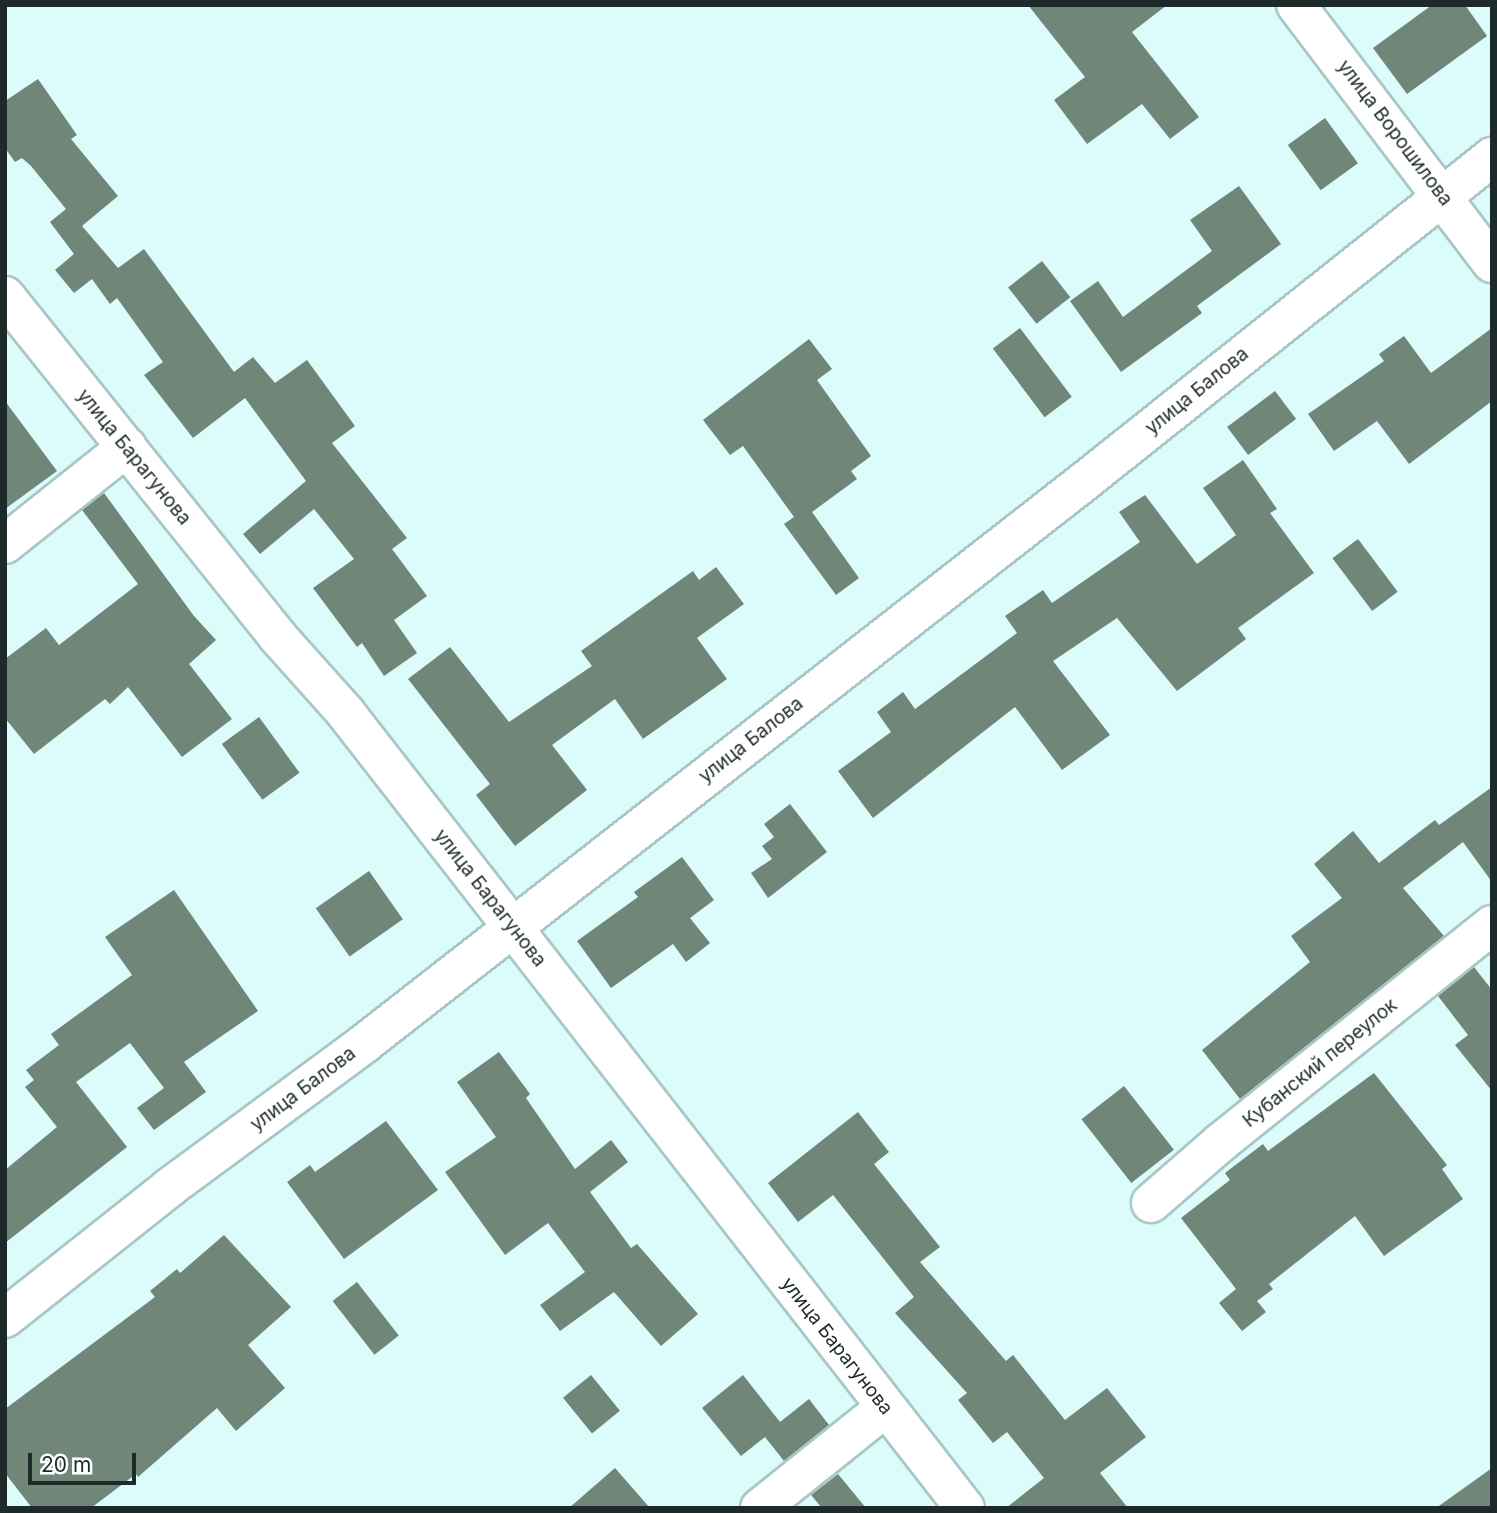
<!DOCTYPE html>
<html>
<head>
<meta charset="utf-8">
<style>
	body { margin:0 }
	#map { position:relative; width:1497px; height:1513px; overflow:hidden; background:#dbfcfa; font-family:Inter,sans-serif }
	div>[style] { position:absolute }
	.building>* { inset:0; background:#708678; transform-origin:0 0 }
	.roads { filter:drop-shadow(2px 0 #a8c7c6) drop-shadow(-2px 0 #a8c7c6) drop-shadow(0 2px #a8c7c6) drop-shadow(0 -2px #a8c7c6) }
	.minor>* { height:38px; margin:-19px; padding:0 19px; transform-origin:19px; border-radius:19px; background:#fff }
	span { translate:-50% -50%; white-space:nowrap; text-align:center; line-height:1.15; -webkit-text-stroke:7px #fff; paint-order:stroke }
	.street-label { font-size:19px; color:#1e2a29 }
	.frame { position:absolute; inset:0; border:7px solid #1e2a29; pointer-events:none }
	.scale { position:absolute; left:28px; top:1453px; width:108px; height:32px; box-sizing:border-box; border:4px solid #1e2a29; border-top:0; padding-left:9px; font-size:21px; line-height:24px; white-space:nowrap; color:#1e2a29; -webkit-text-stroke:5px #fff; paint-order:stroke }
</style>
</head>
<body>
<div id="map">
	<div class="building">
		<i style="clip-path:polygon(1028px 5px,1167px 5px,1132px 32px,1199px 117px,1170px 139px,1142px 104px,1087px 144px,1054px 100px,1085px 77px)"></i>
		<i style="clip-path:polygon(1432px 5px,1465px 5px,1487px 36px,1407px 94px,1373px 48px)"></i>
		<i style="clip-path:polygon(38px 79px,77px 135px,71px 139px,118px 196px,82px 226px,118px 268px,144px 249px,234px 372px,253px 357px,275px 383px,307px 360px,355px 426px,332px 443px,407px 538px,392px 549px,427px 596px,394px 620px,417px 653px,384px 676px,362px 643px,357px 647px,313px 588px,354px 559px,314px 509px,260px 554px,243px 534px,306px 481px,245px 398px,193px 438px,144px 375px,163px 362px,117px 298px,110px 304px,92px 279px,74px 293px,55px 270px,74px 254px,50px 222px,66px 209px,31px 166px,22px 158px,15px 162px,5px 148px,5px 101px)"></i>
		<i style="left:1325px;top:118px;width:56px;height:46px;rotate:54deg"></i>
		<i style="clip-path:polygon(1239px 186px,1281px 244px,1197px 306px,1202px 313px,1121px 372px,1070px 301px,1098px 281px,1123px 317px,1212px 251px,1190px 220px)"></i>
		<i style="left:1042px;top:261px;width:46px;height:43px;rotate:52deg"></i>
		<i style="left:1020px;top:328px;width:86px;height:34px;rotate:53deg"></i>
		<i style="clip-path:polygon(1492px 328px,1492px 401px,1409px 464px,1377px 421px,1334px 451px,1308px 414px,1384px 361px,1379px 354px,1404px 336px,1431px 373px)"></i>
		<i style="clip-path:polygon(809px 339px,832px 369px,817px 380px,871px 456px,851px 471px,857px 479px,812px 512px,859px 578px,836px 595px,784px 524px,794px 517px,743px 446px,730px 455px,703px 420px)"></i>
		<i style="left:1275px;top:391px;width:35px;height:60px;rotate:53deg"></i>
		<i style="clip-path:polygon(5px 401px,57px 471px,5px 509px)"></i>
		<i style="clip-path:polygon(1243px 460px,1277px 509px,1270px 513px,1314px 573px,1238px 628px,1246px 639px,1177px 691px,1117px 618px,1053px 661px,1110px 735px,1062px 770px,1015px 707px,873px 818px,838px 771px,891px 732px,877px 712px,903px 692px,915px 709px,1017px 633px,1005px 616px,1043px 590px,1052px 603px,1140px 542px,1119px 512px,1145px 495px,1197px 564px,1236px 535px,1203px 488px)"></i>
		<i style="clip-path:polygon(104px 493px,194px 616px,216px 640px,189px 664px,232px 719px,182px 757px,128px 687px,110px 704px,105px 699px,34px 754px,5px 718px,5px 659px,46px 628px,59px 645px,138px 584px,82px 510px)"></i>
		<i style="left:1358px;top:539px;width:66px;height:32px;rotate:53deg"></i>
		<i style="clip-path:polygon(716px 567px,744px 604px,697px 638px,727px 679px,643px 739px,615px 699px,552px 745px,587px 790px,515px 846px,476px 795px,490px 784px,408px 679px,450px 647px,509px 722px,592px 666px,581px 651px,693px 571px,699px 580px)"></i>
		<i style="left:259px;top:717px;width:69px;height:46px;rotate:54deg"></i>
		<i style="clip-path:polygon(1492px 787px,1492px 882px,1463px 842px,1403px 888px,1444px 936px,1240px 1099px,1202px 1050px,1310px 962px,1291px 936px,1342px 898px,1314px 864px,1353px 831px,1379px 863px,1435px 820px,1439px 825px)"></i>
		<i style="clip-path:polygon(790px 804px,827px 852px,768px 898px,751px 873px,772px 859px,762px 846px,774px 837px,764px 824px)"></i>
		<i style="clip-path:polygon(682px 857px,714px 900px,690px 918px,710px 943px,686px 962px,673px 944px,611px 988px,577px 941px,638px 897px,634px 892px)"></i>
		<i style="left:369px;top:871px;width:59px;height:65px;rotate:55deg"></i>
		<i style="clip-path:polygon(174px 890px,258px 1011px,184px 1062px,206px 1092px,154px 1130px,137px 1108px,164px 1088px,130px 1043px,76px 1082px,127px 1147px,5px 1243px,5px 1170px,57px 1127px,25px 1087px,34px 1080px,26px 1070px,59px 1045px,51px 1034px,132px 975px,105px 937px)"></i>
		<i style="clip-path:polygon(1474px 967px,1492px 990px,1492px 1091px,1455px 1045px,1468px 1035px,1438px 996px)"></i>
		<i style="clip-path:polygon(499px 1052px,530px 1094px,526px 1098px,575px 1169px,611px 1140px,628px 1162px,590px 1192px,631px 1248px,637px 1244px,698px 1314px,661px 1346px,614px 1292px,560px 1331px,540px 1305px,585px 1272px,548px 1223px,505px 1255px,445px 1172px,496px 1137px,457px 1082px)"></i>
		<i style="clip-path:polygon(1374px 1073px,1447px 1165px,1442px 1169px,1463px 1199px,1384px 1256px,1355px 1216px,1269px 1284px,1273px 1289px,1257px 1301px,1266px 1312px,1242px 1331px,1219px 1303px,1236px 1289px,1181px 1218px,1230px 1180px,1225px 1173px,1263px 1144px,1268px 1151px)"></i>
		<i style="left:1124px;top:1086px;width:81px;height:54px;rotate:52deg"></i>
		<i style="clip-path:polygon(858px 1112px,889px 1152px,874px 1164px,940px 1247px,920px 1262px,1006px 1361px,1013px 1355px,1065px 1420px,1107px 1388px,1146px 1437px,1100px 1473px,1128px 1508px,1006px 1508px,1044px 1478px,1007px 1432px,993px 1443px,958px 1400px,967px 1393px,895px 1313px,914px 1297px,833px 1195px,798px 1222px,768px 1183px)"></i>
		<i style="clip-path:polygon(386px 1121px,438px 1190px,344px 1259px,287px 1182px,310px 1165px,315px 1172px)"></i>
		<i style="clip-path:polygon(224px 1235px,291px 1307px,248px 1345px,285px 1388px,236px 1431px,217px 1408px,138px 1477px,136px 1474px,91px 1508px,32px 1508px,5px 1473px,5px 1409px,155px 1297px,150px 1291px,177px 1269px,180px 1273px)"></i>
		<i style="left:357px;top:1282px;width:68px;height:31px;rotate:52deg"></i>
		<i style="left:591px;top:1375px;width:46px;height:36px;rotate:51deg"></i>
		<i style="clip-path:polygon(743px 1375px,780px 1422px,809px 1399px,829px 1425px,784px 1461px,765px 1437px,741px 1456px,702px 1408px)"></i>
		<i style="clip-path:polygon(615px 1468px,650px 1508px,569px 1508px)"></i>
		<i style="clip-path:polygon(1492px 1468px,1492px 1508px,1436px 1508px)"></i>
		<i style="clip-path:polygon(838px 1474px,866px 1508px,822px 1508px,811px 1495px)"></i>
	</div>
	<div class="roads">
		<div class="minor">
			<i style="left:1296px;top:5px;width:324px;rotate:52.8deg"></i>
			<i style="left:5px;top:296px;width:437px;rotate:51.3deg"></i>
			<i style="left:278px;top:637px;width:101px;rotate:48.2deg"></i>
			<i style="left:345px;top:712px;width:1009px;rotate:52.09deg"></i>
			<i style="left:5px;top:544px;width:156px;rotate:-38.5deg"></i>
			<i style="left:1151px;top:1203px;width:91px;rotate:-41deg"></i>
			<i style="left:1220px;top:1143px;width:349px;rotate:-38.7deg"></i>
			<i style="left:5px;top:1318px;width:211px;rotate:-38.4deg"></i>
			<i style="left:170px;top:1187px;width:242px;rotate:-36.4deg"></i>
			<i style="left:365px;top:1043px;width:902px;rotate:-37.98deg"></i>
			<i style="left:1076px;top:488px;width:532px;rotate:-38.51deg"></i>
			<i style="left:760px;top:1508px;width:160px;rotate:-38.7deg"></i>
		</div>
	</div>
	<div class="street-label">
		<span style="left:1395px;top:133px;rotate:53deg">улица Ворошилова</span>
		<span style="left:1197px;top:391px;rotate:-39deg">улица Балова</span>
		<span style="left:134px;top:457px;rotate:51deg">улица Барагунова</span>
		<span style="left:751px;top:740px;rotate:-38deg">улица Балова</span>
		<span style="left:490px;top:898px;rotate:52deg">улица Барагунова</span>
		<span style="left:1320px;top:1063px;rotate:-39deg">Кубанский переулок</span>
		<span style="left:303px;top:1089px;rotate:-37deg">улица Балова</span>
		<span style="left:837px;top:1346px;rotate:52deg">улица Барагунова</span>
	</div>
	<div class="frame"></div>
	<div class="scale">20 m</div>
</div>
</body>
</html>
